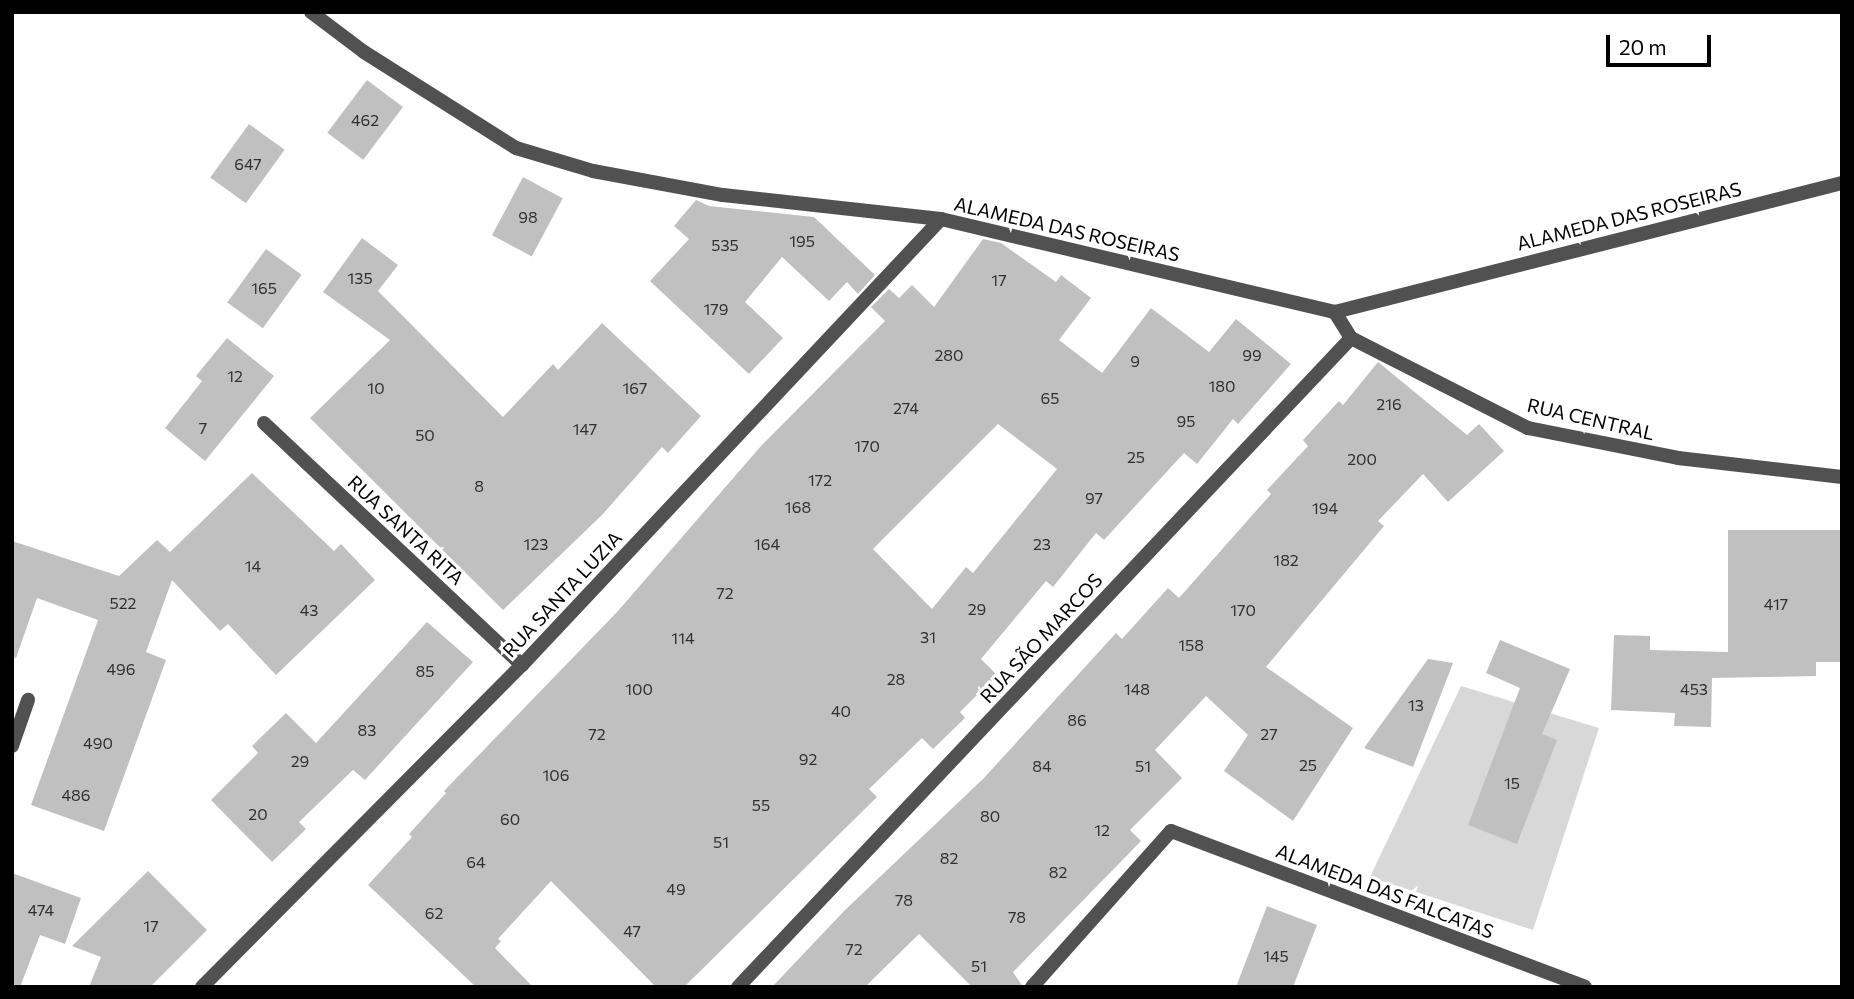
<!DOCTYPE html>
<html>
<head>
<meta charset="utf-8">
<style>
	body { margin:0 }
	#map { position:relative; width:1854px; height:999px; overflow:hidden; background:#fff; font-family:Commissioner,sans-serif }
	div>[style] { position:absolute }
	.green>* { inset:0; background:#d8d8d8 }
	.building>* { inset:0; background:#c0c0c0; transform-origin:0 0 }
	.street>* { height:14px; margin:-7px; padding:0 7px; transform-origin:7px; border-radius:7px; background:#515151 }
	span { translate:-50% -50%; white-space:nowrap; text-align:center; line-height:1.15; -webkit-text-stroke:6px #fff; paint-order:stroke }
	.number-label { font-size:16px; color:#303030 }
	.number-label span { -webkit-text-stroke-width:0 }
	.street-label { font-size:19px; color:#000 }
	.frame { position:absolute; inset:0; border:14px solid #000; pointer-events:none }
	.scale { position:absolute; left:1606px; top:35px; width:105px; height:32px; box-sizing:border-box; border:4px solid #000; border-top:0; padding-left:9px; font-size:21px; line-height:24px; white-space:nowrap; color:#000; -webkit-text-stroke:5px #fff; paint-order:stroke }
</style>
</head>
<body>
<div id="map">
	<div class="green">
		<i style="clip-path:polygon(1461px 686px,1599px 728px,1533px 930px,1370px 877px)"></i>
	</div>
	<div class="building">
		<i style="left:367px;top:80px;width:45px;height:66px;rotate:37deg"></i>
		<i style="left:249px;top:124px;width:44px;height:66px;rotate:36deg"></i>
		<i style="left:523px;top:177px;width:45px;height:66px;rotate:28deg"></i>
		<i style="clip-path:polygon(696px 200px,709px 206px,814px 217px,875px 275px,858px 294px,847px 282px,829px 301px,782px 257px,745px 302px,783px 338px,749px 374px,650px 281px,689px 239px,674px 226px)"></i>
		<i style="clip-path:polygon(362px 238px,398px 265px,378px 291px,503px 417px,553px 364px,558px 370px,602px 323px,701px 416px,668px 453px,662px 447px,602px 515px,503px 610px,310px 418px,390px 340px,323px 292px)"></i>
		<i style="clip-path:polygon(evenodd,983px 239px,1001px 243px,1056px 282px,1061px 275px,1091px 298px,1059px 340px,1102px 373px,1151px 308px,1209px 352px,1236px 319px,1291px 364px,1238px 424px,1233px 419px,1197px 464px,1184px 453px,1104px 540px,1096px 533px,1053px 587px,1046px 581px,981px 659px,997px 675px,960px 712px,965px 718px,933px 749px,922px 738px,869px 789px,877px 797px,684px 987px,656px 987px,551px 881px,498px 939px,501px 941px,495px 948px,533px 987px,476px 987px,368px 885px,412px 837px,409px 834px,446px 793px,444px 791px,618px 611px,761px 446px,885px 321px,871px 307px,889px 289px,899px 298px,912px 285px,934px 307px,983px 239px,998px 424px,1057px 469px,973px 573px,966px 567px,932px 609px,873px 549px,998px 424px)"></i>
		<i style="left:266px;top:249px;width:44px;height:66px;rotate:36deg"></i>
		<i style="clip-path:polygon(227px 338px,274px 376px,205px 461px,165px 428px,202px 381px,196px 376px)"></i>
		<i style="clip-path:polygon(1378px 362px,1467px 435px,1479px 424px,1504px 451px,1448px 502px,1423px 474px,1378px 521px,1384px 526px,1266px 667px,1353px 728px,1293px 821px,1224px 771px,1248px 735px,1206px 696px,1155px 750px,1182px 778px,1130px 830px,1141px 841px,1013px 972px,1023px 987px,972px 987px,919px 934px,865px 987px,772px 987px,845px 910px,984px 778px,1116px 633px,1122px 639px,1168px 588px,1179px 598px,1271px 494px,1267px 490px,1308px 446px,1303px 440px,1339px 401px,1343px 405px)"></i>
		<i style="clip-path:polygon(252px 473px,334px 551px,341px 544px,375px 580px,276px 675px,228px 624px,220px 631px,172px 580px,146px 652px,166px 660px,104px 831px,31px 805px,98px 620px,37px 598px,16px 658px,12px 657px,12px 541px,119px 576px,157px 540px,170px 552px)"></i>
		<i style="clip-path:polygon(1728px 530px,1842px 530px,1842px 662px,1816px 662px,1816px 676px,1712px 678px,1711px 727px,1674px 726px,1675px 713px,1611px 710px,1614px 635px,1650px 636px,1650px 650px,1728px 652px)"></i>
		<i style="clip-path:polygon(427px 622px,473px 662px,365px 780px,353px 770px,299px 822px,306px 829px,272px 862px,211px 800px,258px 753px,252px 746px,286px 713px,316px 743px)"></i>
		<i style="clip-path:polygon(1500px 640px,1570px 669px,1542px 734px,1557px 740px,1517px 844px,1468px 825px,1520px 688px,1486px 673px)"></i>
		<i style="clip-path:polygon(1428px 659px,1453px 663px,1413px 767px,1364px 748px)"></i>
		<i style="clip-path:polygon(148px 871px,207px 930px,150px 987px,89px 987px,101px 957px,72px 946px)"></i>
		<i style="clip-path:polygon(12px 873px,81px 898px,65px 944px,40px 935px,20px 987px,12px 987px)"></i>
		<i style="clip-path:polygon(1267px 906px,1317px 925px,1293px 987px,1236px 987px)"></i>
	</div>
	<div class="street">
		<i style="left:311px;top:12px;width:66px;rotate:37deg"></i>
		<i style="left:364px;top:52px;width:180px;rotate:32.3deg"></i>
		<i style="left:516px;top:148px;width:80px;rotate:16.6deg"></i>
		<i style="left:593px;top:171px;width:132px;rotate:10.5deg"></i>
		<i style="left:723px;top:195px;width:219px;rotate:6.3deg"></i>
		<i style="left:941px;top:219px;width:405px;rotate:13.3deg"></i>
		<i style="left:1335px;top:312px;width:523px;rotate:-14.28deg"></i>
		<i style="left:1351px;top:338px;width:199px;rotate:27deg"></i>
		<i style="left:1528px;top:428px;width:153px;rotate:11.3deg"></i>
		<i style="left:1678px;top:458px;width:165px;rotate:6.6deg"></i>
		<i style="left:264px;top:423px;width:354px;rotate:43.2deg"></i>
		<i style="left:12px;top:746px;width:49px;rotate:-70.8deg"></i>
		<i style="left:202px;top:987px;width:454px;rotate:-45.2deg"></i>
		<i style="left:522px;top:665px;width:612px;rotate:-46.79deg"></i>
		<i style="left:738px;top:987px;width:893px;rotate:-46.63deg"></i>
		<i style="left:1351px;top:338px;width:31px;rotate:-122deg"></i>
		<i style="left:1032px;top:987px;width:209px;rotate:-48.3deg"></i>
		<i style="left:1171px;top:831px;width:442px;rotate:20.6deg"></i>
	</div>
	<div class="number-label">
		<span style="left:365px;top:120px">462</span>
		<span style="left:248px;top:164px">647</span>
		<span style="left:528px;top:217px">98</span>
		<span style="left:802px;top:241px">195</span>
		<span style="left:725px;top:245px">535</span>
		<span style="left:360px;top:278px">135</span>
		<span style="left:999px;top:280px">17</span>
		<span style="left:264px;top:288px">165</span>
		<span style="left:716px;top:309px">179</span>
		<span style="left:949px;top:355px">280</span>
		<span style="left:1252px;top:355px">99</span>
		<span style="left:1135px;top:361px">9</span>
		<span style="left:235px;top:376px">12</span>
		<span style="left:1222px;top:386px">180</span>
		<span style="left:376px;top:388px">10</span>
		<span style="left:635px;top:388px">167</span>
		<span style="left:1050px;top:398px">65</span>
		<span style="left:1389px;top:404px">216</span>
		<span style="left:906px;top:408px">274</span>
		<span style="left:1186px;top:421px">95</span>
		<span style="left:203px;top:428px">7</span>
		<span style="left:585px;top:429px">147</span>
		<span style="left:425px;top:435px">50</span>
		<span style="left:867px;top:446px">170</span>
		<span style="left:1136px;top:457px">25</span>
		<span style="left:1362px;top:459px">200</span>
		<span style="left:820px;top:480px">172</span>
		<span style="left:479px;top:486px">8</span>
		<span style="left:1094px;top:498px">97</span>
		<span style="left:798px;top:507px">168</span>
		<span style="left:1325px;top:508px">194</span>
		<span style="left:536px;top:544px">123</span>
		<span style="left:767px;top:544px">164</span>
		<span style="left:1042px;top:544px">23</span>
		<span style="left:1286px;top:560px">182</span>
		<span style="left:253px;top:566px">14</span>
		<span style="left:725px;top:593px">72</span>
		<span style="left:123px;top:603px">522</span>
		<span style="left:1776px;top:604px">417</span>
		<span style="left:977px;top:609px">29</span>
		<span style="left:309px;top:610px">43</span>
		<span style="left:1243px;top:610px">170</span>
		<span style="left:928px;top:637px">31</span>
		<span style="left:683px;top:638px">114</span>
		<span style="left:1191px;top:645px">158</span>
		<span style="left:121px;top:669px">496</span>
		<span style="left:425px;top:671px">85</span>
		<span style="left:896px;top:679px">28</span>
		<span style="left:639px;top:689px">100</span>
		<span style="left:1137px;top:689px">148</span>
		<span style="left:1694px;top:689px">453</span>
		<span style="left:1416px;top:705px">13</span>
		<span style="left:841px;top:711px">40</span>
		<span style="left:1077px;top:720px">86</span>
		<span style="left:367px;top:730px">83</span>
		<span style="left:597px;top:734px">72</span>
		<span style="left:1269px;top:734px">27</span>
		<span style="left:98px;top:743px">490</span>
		<span style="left:808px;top:759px">92</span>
		<span style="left:300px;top:761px">29</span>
		<span style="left:1308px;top:765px">25</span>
		<span style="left:1042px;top:766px">84</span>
		<span style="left:1143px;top:766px">51</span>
		<span style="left:556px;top:775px">106</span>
		<span style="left:1512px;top:783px">15</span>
		<span style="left:76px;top:795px">486</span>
		<span style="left:761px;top:805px">55</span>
		<span style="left:258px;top:814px">20</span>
		<span style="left:990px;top:816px">80</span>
		<span style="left:510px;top:819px">60</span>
		<span style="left:1102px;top:830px">12</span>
		<span style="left:721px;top:842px">51</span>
		<span style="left:949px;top:858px">82</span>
		<span style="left:476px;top:862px">64</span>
		<span style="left:1058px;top:872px">82</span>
		<span style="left:676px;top:889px">49</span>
		<span style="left:904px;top:900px">78</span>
		<span style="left:41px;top:910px">474</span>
		<span style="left:434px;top:913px">62</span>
		<span style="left:1017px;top:917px">78</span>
		<span style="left:151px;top:926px">17</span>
		<span style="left:632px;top:931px">47</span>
		<span style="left:854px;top:949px">72</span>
		<span style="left:1276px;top:956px">145</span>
		<span style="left:979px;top:966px">51</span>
	</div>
	<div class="street-label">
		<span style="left:1629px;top:216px;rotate:-14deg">ALAMEDA DAS ROSEIRAS</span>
		<span style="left:1067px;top:229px;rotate:13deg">ALAMEDA DAS ROSEIRAS</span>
		<span style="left:1591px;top:419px;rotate:13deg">RUA CENTRAL</span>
		<span style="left:406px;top:530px;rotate:43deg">RUA SANTA RITA</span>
		<span style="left:562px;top:594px;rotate:-47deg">RUA SANTA LUZIA</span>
		<span style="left:1041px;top:638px;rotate:-47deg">RUA SÃO MARCOS</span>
		<span style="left:1385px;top:891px;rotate:21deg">ALAMEDA DAS FALCATAS</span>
	</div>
	<div class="frame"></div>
	<div class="scale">20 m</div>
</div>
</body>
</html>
